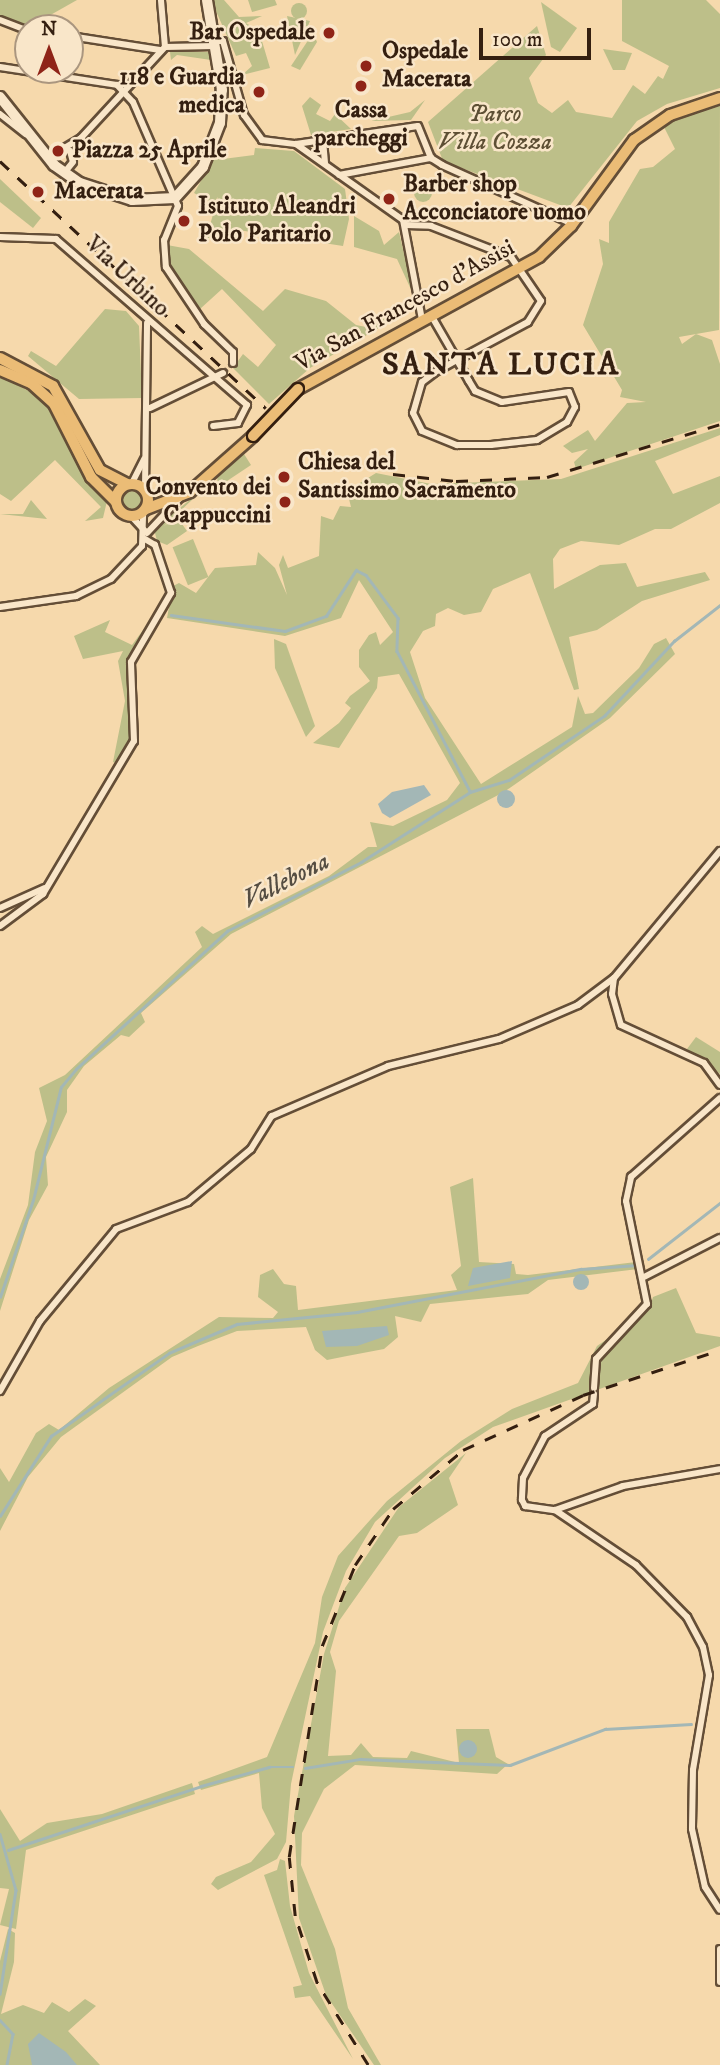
<!DOCTYPE html>
<html>
<head>
<meta charset="utf-8">
<style>
	body { margin:0 }
	#map { position:relative; width:720px; height:2065px; overflow:hidden; background:#f6d9ac; font-family:"IM FELL DW Pica",serif }
	div>[style] { position:absolute }
	.green>* { inset:0; background:#bdbf89; transform-origin:0 0 }
	.round { border-radius:50% }
	.water>* { inset:0; background:#a3b7b6 }
	.stream>* { height:2.5px; margin:-1.25px; padding:0 1.25px; transform-origin:1.25px; border-radius:1.25px; background:#a3b7b6 }
	.minor-tunnel>* { height:6px; margin-top:-3px; transform-origin:0; background:repeating-linear-gradient(90deg,#cfb48d 0 6px,transparent 0 9px) }
	.roads { filter:drop-shadow(2px 0 #644e37) drop-shadow(-2px 0 #644e37) drop-shadow(0 2px #644e37) drop-shadow(0 -2px #644e37) }
	.minor>* { height:6px; margin:-3px; padding:0 3px; transform-origin:3px; border-radius:3px; background:#f9e6c9 }
	.secondary>* { height:10px; margin:-5px; padding:0 5px; transform-origin:5px; border-radius:5px; background:#f9e6c9 }
	.primary>* { height:10px; margin:-5px; padding:0 5px; transform-origin:5px; border-radius:5px; background:#ebbc76 }
	.primary>.ring { margin:-5px; padding:0; box-sizing:content-box; background:none; border:10px solid #ebbc76; border-radius:50% }
	.rail>* { height:2.5px; margin-top:-1.25px; transform-origin:0; background:repeating-linear-gradient(90deg,#341f10 0 12px,transparent 0 24px) }
	.bridges { filter:drop-shadow(2px 0 #341f10) drop-shadow(-2px 0 #341f10) drop-shadow(0 2px #341f10) drop-shadow(0 -2px #341f10) }
	.primary-bridge>* { height:10px; margin:-5px; padding:0 5px; transform-origin:5px; border-radius:5px; background:#ebbc76 }
	.dots>* { width:19px; height:19px; translate:-50% -50%; box-sizing:border-box; border:4px solid #f9e6c9; border-radius:50% }
	span { translate:-50% -50%; white-space:nowrap; text-align:center; line-height:1.15; -webkit-text-stroke:5px #f9e6c9; paint-order:stroke }
	.poi-label { font-size:24px; color:#341f10; font-weight:700 }
	.right { translate:-100% -50%; text-align:right }
	.left { translate:0 -50%; text-align:left }
	.park-label { font-size:24px; color:#5d4f34; font-style:italic }
	.street-label { font-size:24px; color:#341f10 }
	.water-label { font-size:26px; color:#554d42; font-style:italic }
	.district-label { font-size:32px; color:#341f10; font-weight:700; letter-spacing:2px }
	.north { position:absolute; left:14px; top:14px; width:70px; height:70px; box-sizing:border-box; background:#f9e6c9; border:2px solid #aa967f; border-radius:50%; rotate:0deg; font-size:19px; font-weight:700; line-height:28px; text-align:center; color:#341f10 }
	.north::after { content:''; display:block; margin:auto; width:24px; height:32px; background:#8f2418; clip-path:polygon(50% 0,100% 100%,50% 72%,0 100%) }
	.scale { position:absolute; left:479px; top:28px; width:112px; height:32px; box-sizing:border-box; border:4px solid #341f10; border-top:0; padding-left:9px; font-size:21px; line-height:24px; white-space:nowrap; color:#341f10; -webkit-text-stroke:5px #f9e6c9; paint-order:stroke }
</style>
</head>
<body>
<div id="map">
	<div class="green">
		<i style="clip-path:polygon(0 0,77px 0,31px 26px,0 16px)"></i>
		<i style="clip-path:polygon(211px 0,224px 0,239px 17px,262px 16px,246px 23px,259px 31px,270px 68px,242px 75px,252px 66px,246px 53px,236px 56px)"></i>
		<i style="clip-path:polygon(248px 0,275px 0,277px 5px,252px 12px)"></i>
		<i style="clip-path:polygon(622px 0,706px 0,720px 14px,720px 88px,667px 104px,637px 121px,568px 208px,443px 161px,428px 122px,537px 26px,546px 55px,529px 78px,538px 103px,552px 113px,568px 100px,576px 112px,612px 118px,633px 85px,645px 94px,658px 76px,663px 79px,669px 66px,622px 41px)"></i>
		<i style="clip-path:polygon(541px 2px,577px 28px,560px 52px,551px 47px)"></i>
		<i class="round" style="left:291px;top:3px;width:16px;height:16px"></i>
		<i style="clip-path:polygon(287px 16px,310px 21px,295px 55px)"></i>
		<i style="clip-path:polygon(313px 33px,317px 42px,300px 70px,291px 66px)"></i>
		<i style="clip-path:polygon(603px 49px,632px 53px,625px 70px,613px 70px)"></i>
		<i style="clip-path:polygon(170px 52px,210px 52px,211px 60px,177px 55px,171px 60px)"></i>
		<i style="clip-path:polygon(310px 97px,321px 105px,316px 114px,330px 121px,335px 114px,351px 129px,311px 135px,302px 106px)"></i>
		<i style="clip-path:polygon(425px 100px,411px 120px,371px 121px,410px 112px)"></i>
		<i style="clip-path:polygon(720px 104px,719px 330px,679px 337px,682px 344px,696px 334px,712px 340px,720px 364px,720px 421px,576px 469px,574px 462px,588px 449px,572px 453px,563px 446px,588px 430px,595px 441px,627px 403px,646px 402px,620px 397px,622px 390px,583px 325px,603px 264px,599px 239px,609px 243px,609px 222px,640px 169px,653px 167px,675px 149px,663px 125px)"></i>
		<i style="clip-path:polygon(255px 148px,294px 151px,345px 189px,349px 219px,343px 246px,232px 229px,206px 239px,218px 197px,213px 203px,194px 193px,219px 150px,223px 159px,254px 155px)"></i>
		<i style="clip-path:polygon(0 179px,41px 218px,33px 228px,0 202px)"></i>
		<i class="round" style="left:414px;top:184px;width:18px;height:18px"></i>
		<i style="clip-path:polygon(354px 216px,379px 231px,384px 245px,399px 232px,414px 296px,397px 259px,354px 247px)"></i>
		<i style="clip-path:polygon(167px 245px,189px 249px,263px 311px,285px 289px,326px 301px,356px 325px,371px 328px,396px 307px,407px 303px,410px 310px,310px 368px,269px 404px,233px 368px,243px 354px,258px 367px,276px 345px,222px 289px,200px 309px,170px 268px)"></i>
		<i style="clip-path:polygon(105px 309px,126px 311px,139px 326px,142px 398px,79px 399px,28px 356px,31px 351px,56px 366px)"></i>
		<i style="clip-path:polygon(0 375px,50px 403px,84px 475px,107px 501px,103px 518px,85px 521px,101px 507px,55px 460px,11px 501px,0 494px)"></i>
		<i style="clip-path:polygon(720px 428px,720px 435px,655px 461px,673px 494px,720px 476px,720px 503px,671px 529px,655px 529px,619px 545px,581px 541px,560px 549px,553px 559px,554px 589px,600px 565px,626px 563px,637px 587px,705px 572px,710px 580px,642px 601px,597px 630px,569px 637px,579px 689px,574px 690px,530px 573px,493px 589px,481px 612px,464px 615px,448px 608px,436px 614px,435px 626px,423px 631px,410px 652px,425px 698px,481px 784px,572px 727px,578px 696px,585px 714px,593px 713px,639px 668px,654px 644px,666px 638px,675px 654px,610px 718px,504px 792px,231px 934px,141px 1013px,145px 1022px,129px 1037px,121px 1035px,84px 1066px,67px 1090px,67px 1112px,46px 1157px,48px 1185px,29px 1220px,0 1311px,0 1279px,28px 1205px,35px 1152px,47px 1121px,39px 1088px,65px 1075px,202px 947px,195px 932px,202px 926px,213px 934px,329px 876px,368px 847px,377px 847px,370px 822px,393px 826px,447px 800px,460px 783px,399px 674px,378px 677px,377px 688px,339px 748px,313px 743px,339px 723px,351px 708px,345px 703px,350px 696px,370px 681px,359px 667px,359px 650px,369px 635px,376px 632px,380px 645px,393px 632px,359px 580px,341px 618px,285px 636px,167px 618px,173px 586px,179px 583px,196px 593px,215px 568px,256px 565px,258px 552px,275px 568px,287px 595px,279px 565px,283px 555px,288px 568px,319px 556px,321px 516px,333px 520px,340px 506px,351px 507px,347px 491px,376px 473px,431px 484px,561px 479px)"></i>
		<i style="clip-path:polygon(244px 454px,251px 465px,218px 487px,217px 475px)"></i>
		<i style="clip-path:polygon(208px 485px,164px 526px,177px 517px,187px 531px,167px 545px,157px 541px,154px 529px)"></i>
		<i class="round" style="left:123px;top:491px;width:18px;height:18px"></i>
		<i style="clip-path:polygon(31px 500px,47px 519px,0 514px,23px 514px)"></i>
		<i style="left:193px;top:539px;width:41px;height:22px;rotate:68deg"></i>
		<i style="clip-path:polygon(157px 611px,162px 613px,129px 661px,132px 740px,121px 765px,113px 762px,125px 701px,118px 661px,123px 651px,83px 659px,74px 636px,110px 620px,105px 632px,132px 645px)"></i>
		<i style="clip-path:polygon(274px 639px,286px 644px,315px 726px,306px 737px,275px 668px)"></i>
		<i style="clip-path:polygon(696px 1037px,720px 1052px,720px 1074px,687px 1049px)"></i>
		<i style="clip-path:polygon(473px 1178px,479px 1262px,514px 1264px,516px 1274px,528px 1275px,636px 1262px,638px 1269px,548px 1280px,528px 1294px,430px 1304px,421px 1322px,395px 1316px,398px 1337px,384px 1349px,347px 1356px,327px 1360px,315px 1350px,306px 1327px,237px 1331px,198px 1346px,172px 1357px,61px 1437px,28px 1477px,0 1531px,0 1468px,9px 1482px,36px 1433px,49px 1424px,59px 1430px,109px 1388px,219px 1317px,273px 1318px,278px 1312px,258px 1297px,260px 1275px,273px 1269px,284px 1284px,296px 1286px,298px 1310px,457px 1290px,451px 1275px,461px 1266px,450px 1187px)"></i>
		<i style="clip-path:polygon(676px 1288px,696px 1333px,720px 1337px,720px 1346px,493px 1427px,445px 1458px,375px 1522px,346px 1571px,323px 1632px,291px 1784px,286px 1842px,277px 1859px,218px 1890px,211px 1884px,216px 1877px,251px 1862px,275px 1834px,262px 1808px,259px 1773px,201px 1790px,198px 1782px,267px 1757px,315px 1643px,322px 1597px,338px 1556px,387px 1501px,461px 1441px,512px 1409px,578px 1383px,597px 1346px,649px 1310px,653px 1297px)"></i>
		<i style="clip-path:polygon(466px 1453px,449px 1478px,458px 1505px,417px 1533px,399px 1536px,339px 1621px,330px 1652px,336px 1671px,328px 1756px,351px 1755px,361px 1743px,373px 1757px,407px 1758px,411px 1751px,459px 1763px,456px 1729px,489px 1729px,496px 1757px,508px 1764px,497px 1774px,355px 1765px,324px 1789px,302px 1833px,301px 1865px,335px 1949px,348px 2008px,381px 2065px,374px 2065px,326px 1995px,299px 1918px,294px 1816px,324px 1654px,345px 1588px,399px 1507px)"></i>
		<i style="clip-path:polygon(192px 1783px,195px 1794px,26px 1850px,16px 1929px,0 1925px,9px 1889px,0 1888px,0 1809px,20px 1841px,47px 1823px,102px 1814px)"></i>
		<i style="clip-path:polygon(280px 1859px,285px 1861px,290px 1906px,309px 1973px,353px 2059px,310px 1996px,295px 1998px,293px 1987px,302px 1985px,264px 1875px,277px 1870px)"></i>
		<i style="clip-path:polygon(8px 1929px,15px 1933px,14px 1962px,1px 2014px,23px 2005px,44px 2013px,52px 2002px,69px 2012px,85px 1999px,96px 2006px,68px 2031px,100px 2065px,0 2065px,0 1961px)"></i>
	</div>
	<div class="water">
		<i style="clip-path:polygon(424px 785px,431px 795px,390px 818px,382px 813px,378px 804px,392px 792px)"></i>
		<i class="round" style="left:497px;top:790px;width:18px;height:18px"></i>
		<i style="clip-path:polygon(512px 1261px,510px 1278px,468px 1286px,473px 1268px)"></i>
		<i class="round" style="left:573px;top:1274px;width:16px;height:16px"></i>
		<i style="clip-path:polygon(387px 1326px,389px 1335px,357px 1346px,326px 1347px,322px 1331px)"></i>
		<i class="round" style="left:459px;top:1740px;width:18px;height:18px"></i>
		<i style="clip-path:polygon(39px 2033px,66px 2052px,77px 2065px,32px 2065px,28px 2044px)"></i>
	</div>
	<div class="stream">
		<i style="left:171px;top:615px;width:115px;rotate:8deg"></i>
		<i style="left:285px;top:631px;width:44px;rotate:-20.1deg"></i>
		<i style="left:326px;top:616px;width:55px;rotate:-56.9deg"></i>
		<i style="left:356px;top:570px;width:11px;rotate:27deg"></i>
		<i style="left:366px;top:575px;width:54px;rotate:53.3deg"></i>
		<i style="left:398px;top:618px;width:33px;rotate:92deg"></i>
		<i style="left:397px;top:651px;width:158px;rotate:62.5deg"></i>
		<i style="left:648px;top:1259px;width:91px;rotate:-37.9deg"></i>
		<i style="left:0;top:1297px;width:102px;rotate:-71.2deg"></i>
		<i style="left:33px;top:1200px;width:116px;rotate:-76.1deg"></i>
		<i style="left:61px;top:1087px;width:23px;rotate:-50deg"></i>
		<i style="left:76px;top:1069px;width:205px;rotate:-42.4deg"></i>
		<i style="left:227px;top:931px;width:151px;rotate:-27.2deg"></i>
		<i style="left:361px;top:862px;width:130px;rotate:-32.7deg"></i>
		<i style="left:470px;top:792px;width:41px;rotate:-17.1deg"></i>
		<i style="left:509px;top:780px;width:115px;rotate:-34deg"></i>
		<i style="left:604px;top:716px;width:103px;rotate:-47deg"></i>
		<i style="left:674px;top:641px;width:58px;rotate:-38deg"></i>
		<i style="left:0;top:1516px;width:95px;rotate:-57.5deg"></i>
		<i style="left:51px;top:1436px;width:144px;rotate:-35.1deg"></i>
		<i style="left:169px;top:1353px;width:74px;rotate:-23.1deg"></i>
		<i style="left:237px;top:1324px;width:121px;rotate:-5.7deg"></i>
		<i style="left:357px;top:1312px;width:228px;rotate:-10.9deg"></i>
		<i style="left:581px;top:1269px;width:56px;rotate:-4.1deg"></i>
		<i style="left:305px;top:1768px;width:56px;rotate:-9.3deg"></i>
		<i style="left:360px;top:1759px;width:150px;rotate:2.3deg"></i>
		<i style="left:510px;top:1765px;width:102px;rotate:-20.8deg"></i>
		<i style="left:605px;top:1729px;width:86px;rotate:-3.3deg"></i>
		<i style="left:0;top:1834px;width:58px;rotate:74.1deg"></i>
		<i style="left:16px;top:1890px;width:105px;rotate:98.7deg"></i>
		<i style="left:8px;top:1850px;width:203px;rotate:-18.3deg"></i>
		<i style="left:201px;top:1786px;width:71px;rotate:-15.6deg"></i>
		<i style="left:269px;top:1767px;width:24px"></i>
		<i style="left:0;top:2020px;width:19px;rotate:47deg"></i>
		<i style="left:13px;top:2034px;width:32px;rotate:101deg"></i>
	</div>
	<div class="minor-tunnel">
		<i style="left:223px;top:373px;width:14px;rotate:-45deg"></i>
	</div>
	<div class="roads">
		<div class="minor">
			<i style="left:0;top:20px;width:30px;rotate:21deg"></i>
			<i style="left:70px;top:36px;width:91px;rotate:8.8deg"></i>
			<i style="left:214px;top:41px;width:9px"></i>
			<i style="left:223px;top:41px;width:77px;rotate:74.2deg"></i>
			<i style="left:244px;top:115px;width:31px;rotate:54deg"></i>
			<i style="left:262px;top:140px;width:34px;rotate:7deg"></i>
			<i style="left:296px;top:144px;width:123px;rotate:-8.4deg"></i>
			<i style="left:418px;top:126px;width:35px;rotate:68deg"></i>
			<i style="left:431px;top:158px;width:13px;rotate:32deg"></i>
			<i style="left:442px;top:165px;width:138px;rotate:24.3deg"></i>
			<i style="left:165px;top:47px;width:50px;rotate:-1.1deg"></i>
			<i style="left:0;top:67px;width:118px;rotate:8.7deg"></i>
			<i style="left:117px;top:85px;width:23px;rotate:47deg"></i>
			<i style="left:133px;top:102px;width:113px;rotate:66.6deg"></i>
			<i style="left:178px;top:206px;width:37px;rotate:112deg"></i>
			<i style="left:164px;top:240px;width:27px;rotate:86deg"></i>
			<i style="left:166px;top:267px;width:69px;rotate:56.3deg"></i>
			<i style="left:204px;top:324px;width:40px;rotate:44deg"></i>
			<i style="left:233px;top:352px;width:11px;rotate:90deg"></i>
			<i style="left:0;top:114px;width:33px;rotate:38deg"></i>
			<i style="left:323px;top:140px;width:23px;rotate:85deg"></i>
			<i style="left:296px;top:144px;width:131px;rotate:35.4deg"></i>
			<i style="left:403px;top:220px;width:102px;rotate:79.2deg"></i>
			<i style="left:66px;top:147px;width:17px;rotate:-31deg"></i>
			<i style="left:81px;top:138px;width:124px;rotate:-47.3deg"></i>
			<i style="left:165px;top:47px;width:47px;rotate:-94.9deg"></i>
			<i style="left:49px;top:157px;width:13px;rotate:-45deg"></i>
			<i style="left:58px;top:148px;width:12px;rotate:14deg"></i>
			<i style="left:70px;top:151px;width:11px;rotate:75deg"></i>
			<i style="left:73px;top:162px;width:14px;rotate:129deg"></i>
			<i style="left:339px;top:175px;width:94px;rotate:-10.5deg"></i>
			<i style="left:406px;top:225px;width:25px;rotate:2deg"></i>
			<i style="left:431px;top:226px;width:86px;rotate:21.2deg"></i>
			<i style="left:511px;top:257px;width:53px;rotate:55.7deg"></i>
			<i style="left:541px;top:301px;width:25px;rotate:122deg"></i>
			<i style="left:528px;top:322px;width:81px;rotate:151.8deg"></i>
			<i style="left:457px;top:360px;width:26px;rotate:151deg"></i>
			<i style="left:434px;top:373px;width:15px;rotate:143deg"></i>
			<i style="left:422px;top:382px;width:32px;rotate:106deg"></i>
			<i style="left:413px;top:413px;width:20px;rotate:63deg"></i>
			<i style="left:422px;top:431px;width:38px;rotate:22deg"></i>
			<i style="left:457px;top:445px;width:34px"></i>
			<i style="left:491px;top:445px;width:46px;rotate:-6.2deg"></i>
			<i style="left:537px;top:440px;width:35px;rotate:-31deg"></i>
			<i style="left:567px;top:422px;width:17px;rotate:-62deg"></i>
			<i style="left:575px;top:407px;width:16px;rotate:-112deg"></i>
			<i style="left:569px;top:392px;width:68px;rotate:171.5deg"></i>
			<i style="left:502px;top:402px;width:29px;rotate:-158deg"></i>
			<i style="left:475px;top:391px;width:12px;rotate:-121deg"></i>
			<i style="left:469px;top:381px;width:24px;rotate:-120deg"></i>
			<i style="left:457px;top:360px;width:52px;rotate:-120deg"></i>
			<i style="left:0;top:237px;width:56px;rotate:2deg"></i>
			<i style="left:56px;top:239px;width:253px;rotate:41deg"></i>
			<i style="left:247px;top:405px;width:20px;rotate:117deg"></i>
			<i style="left:238px;top:423px;width:25px;rotate:173deg"></i>
			<i style="left:150px;top:408px;width:81px;rotate:-25.6deg"></i>
			<i style="left:132px;top:483px;width:27px;rotate:-63deg"></i>
			<i style="left:145px;top:490px;width:167px;rotate:-89.3deg"></i>
			<i style="left:131px;top:516px;width:22px;rotate:47deg"></i>
			<i style="left:147px;top:533px;width:48px;rotate:-46.7deg"></i>
			<i style="left:0;top:607px;width:77px;rotate:-8.2deg"></i>
			<i style="left:76px;top:596px;width:39px;rotate:-26deg"></i>
			<i style="left:111px;top:579px;width:45px;rotate:-46.8deg"></i>
			<i style="left:142px;top:546px;width:34px;rotate:-88deg"></i>
			<i style="left:720px;top:851px;width:165px;rotate:129.8deg"></i>
			<i style="left:614px;top:978px;width:16px;rotate:97deg"></i>
			<i style="left:612px;top:994px;width:32px;rotate:74deg"></i>
			<i style="left:621px;top:1025px;width:91px;rotate:24.6deg"></i>
			<i style="left:704px;top:1063px;width:27px;rotate:54deg"></i>
			<i style="left:0;top:908px;width:49px;rotate:-24deg"></i>
			<i style="left:0;top:926px;width:54px;rotate:-36.7deg"></i>
			<i style="left:43px;top:894px;width:178px;rotate:-59.3deg"></i>
			<i style="left:134px;top:741px;width:79px;rotate:-92.2deg"></i>
			<i style="left:131px;top:662px;width:80px;rotate:-59.9deg"></i>
			<i style="left:171px;top:593px;width:51px;rotate:-108.4deg"></i>
			<i style="left:155px;top:545px;width:12px;rotate:-149deg"></i>
			<i style="left:644px;top:1277px;width:85px;rotate:-27.2deg"></i>
			<i style="left:594px;top:1388px;width:29px;rotate:-86deg"></i>
			<i style="left:596px;top:1359px;width:75px;rotate:-47.2deg"></i>
			<i style="left:647px;top:1304px;width:105px;rotate:-101.5deg"></i>
			<i style="left:626px;top:1201px;width:25px;rotate:-78deg"></i>
			<i style="left:631px;top:1177px;width:119px;rotate:-41.6deg"></i>
			<i style="left:0;top:1391px;width:81px;rotate:-60.3deg"></i>
			<i style="left:40px;top:1321px;width:119px;rotate:-50.4deg"></i>
			<i style="left:116px;top:1229px;width:77px;rotate:-20.6deg"></i>
			<i style="left:188px;top:1202px;width:82px;rotate:-40.1deg"></i>
			<i style="left:251px;top:1149px;width:39px;rotate:-58deg"></i>
			<i style="left:272px;top:1116px;width:126px;rotate:-23.3deg"></i>
			<i style="left:388px;top:1066px;width:114px;rotate:-13.7deg"></i>
			<i style="left:499px;top:1039px;width:86px;rotate:-23.3deg"></i>
			<i style="left:578px;top:1005px;width:45px;rotate:-36.9deg"></i>
			<i style="left:594px;top:1394px;width:10px;rotate:96deg"></i>
			<i style="left:593px;top:1404px;width:58px;rotate:146.3deg"></i>
			<i style="left:545px;top:1436px;width:47px;rotate:117.6deg"></i>
			<i style="left:523px;top:1478px;width:22px;rotate:93deg"></i>
			<i style="left:522px;top:1500px;width:7px;rotate:63deg"></i>
			<i style="left:525px;top:1506px;width:30px;rotate:8deg"></i>
			<i style="left:555px;top:1510px;width:98px;rotate:34.2deg"></i>
			<i style="left:636px;top:1565px;width:73px;rotate:45.6deg"></i>
			<i style="left:687px;top:1617px;width:34px;rotate:62deg"></i>
			<i style="left:703px;top:1647px;width:29px;rotate:78deg"></i>
			<i style="left:709px;top:1675px;width:96px;rotate:99.6deg"></i>
			<i style="left:693px;top:1770px;width:59px;rotate:91deg"></i>
			<i style="left:692px;top:1829px;width:59px;rotate:77.4deg"></i>
			<i style="left:705px;top:1887px;width:27px;rotate:57deg"></i>
			<i style="left:555px;top:1510px;width:72px;rotate:-19.4deg"></i>
			<i style="left:623px;top:1486px;width:98px;rotate:-9.9deg"></i>
			<i style="left:720px;top:1949px;width:33px;rotate:90deg"></i>
		</div>
		<div class="secondary">
			<i style="left:0;top:97px;width:87px;rotate:51.5deg"></i>
			<i style="left:54px;top:165px;width:32px;rotate:35deg"></i>
			<i style="left:80px;top:183px;width:55px;rotate:18.1deg"></i>
			<i style="left:132px;top:200px;width:43px;rotate:-2.7deg"></i>
			<i style="left:175px;top:198px;width:42px;rotate:-47.9deg"></i>
			<i style="left:203px;top:167px;width:47px;rotate:-68.9deg"></i>
			<i style="left:220px;top:123px;width:33px;rotate:-87deg"></i>
			<i style="left:222px;top:90px;width:91px;rotate:-99.5deg"></i>
		</div>
		<div class="primary">
			<i style="left:0;top:358px;width:60px;rotate:27.8deg"></i>
			<i style="left:53px;top:386px;width:96px;rotate:60.8deg"></i>
			<i style="left:100px;top:470px;width:30px;rotate:27deg"></i>
			<i style="left:0;top:370px;width:34px;rotate:23deg"></i>
			<i style="left:31px;top:383px;width:31px;rotate:42deg"></i>
			<i style="left:54px;top:404px;width:82px;rotate:63.1deg"></i>
			<i style="left:91px;top:477px;width:34px;rotate:45deg"></i>
			<i style="left:298px;top:389px;width:275px;rotate:-28.7deg"></i>
			<i style="left:539px;top:257px;width:45px;rotate:-44.1deg"></i>
			<i style="left:571px;top:226px;width:107px;rotate:-53.8deg"></i>
			<i style="left:634px;top:140px;width:44px;rotate:-34.8deg"></i>
			<i style="left:670px;top:115px;width:53px;rotate:-18.8deg"></i>
			<i class="ring" style="left:116px;top:484px;width:22px;height:22px"></i>
			<i style="left:146px;top:509px;width:47px;rotate:-21.1deg"></i>
			<i style="left:190px;top:492px;width:84px;rotate:-41.6deg"></i>
		</div>
	</div>
	<div class="rail">
		<i style="left:0;top:161px;width:363px;rotate:42.9deg"></i>
		<i style="left:393px;top:474px;width:63px;rotate:6.3deg"></i>
		<i style="left:456px;top:481px;width:91px;rotate:-2.5deg"></i>
		<i style="left:547px;top:477px;width:181px;rotate:-17deg"></i>
		<i style="left:368px;top:2065px;width:97px;rotate:-121.9deg"></i>
		<i style="left:317px;top:1983px;width:71px;rotate:-108.2deg"></i>
		<i style="left:295px;top:1916px;width:59px;rotate:-95.8deg"></i>
		<i style="left:289px;top:1857px;width:214px;rotate:-81.1deg"></i>
		<i style="left:322px;top:1646px;width:87px;rotate:-67.8deg"></i>
		<i style="left:355px;top:1565px;width:68px;rotate:-55.8deg"></i>
		<i style="left:393px;top:1509px;width:92px;rotate:-40.1deg"></i>
		<i style="left:463px;top:1450px;width:132px;rotate:-24.6deg"></i>
		<i style="left:583px;top:1395px;width:144px;rotate:-18.2deg"></i>
	</div>
	<div class="bridges">
		<div class="primary-bridge">
			<i style="left:253px;top:436px;width:65px;rotate:-46.2deg"></i>
		</div>
	</div>
	<div class="dots">
		<i style="left:329px;top:33px;background:#8f2418"></i>
		<i style="left:366px;top:66px;background:#8f2418"></i>
		<i style="left:361px;top:86px;background:#8f2418"></i>
		<i style="left:259px;top:92px;background:#8f2418"></i>
		<i style="left:58px;top:151px;background:#8f2418"></i>
		<i style="left:38px;top:192px;background:#8f2418"></i>
		<i style="left:389px;top:199px;background:#8f2418"></i>
		<i style="left:184px;top:221px;background:#8f2418"></i>
		<i style="left:284px;top:477px;background:#8f2418"></i>
		<i style="left:285px;top:502px;background:#8f2418"></i>
	</div>
	<div class="poi-label">
		<span class="right" style="left:315px;top:33px">Bar Ospedale</span>
		<span class="left" style="left:382px;top:66px">Ospedale<br>Macerata</span>
		<span class="right" style="left:245px;top:92px">118 e Guardia<br>medica</span>
		<span style="left:361px;top:125px">Cassa<br>parcheggi</span>
		<span class="left" style="left:72px;top:151px">Piazza 25 Aprile</span>
		<span class="left" style="left:403px;top:199px">Barber shop<br>Acconciatore uomo</span>
		<span class="left" style="left:54px;top:192px">Macerata</span>
		<span class="left" style="left:198px;top:221px">Istituto Aleandri<br>Polo Paritario</span>
		<span class="left" style="left:298px;top:477px">Chiesa del<br>Santissimo Sacramento</span>
		<span class="right" style="left:271px;top:502px">Convento dei<br>Cappuccini</span>
	</div>
	<div class="park-label">
		<span style="left:495px;top:129px">Parco<br>Villa Cozza</span>
	</div>
	<div class="street-label">
		<span style="left:127px;top:277px;rotate:43deg">Via Urbino</span>
		<span style="left:405px;top:306px;rotate:-29deg">Via San Francesco d'Assisi</span>
	</div>
	<div class="water-label">
		<span style="left:286px;top:881px;rotate:-27deg">Vallebona</span>
	</div>
	<div class="district-label">
		<span style="left:501px;top:365px">SANTA LUCIA</span>
	</div>
	<div class="north">N</div>
	<div class="scale">100 m</div>
</div>
</body>
</html>
